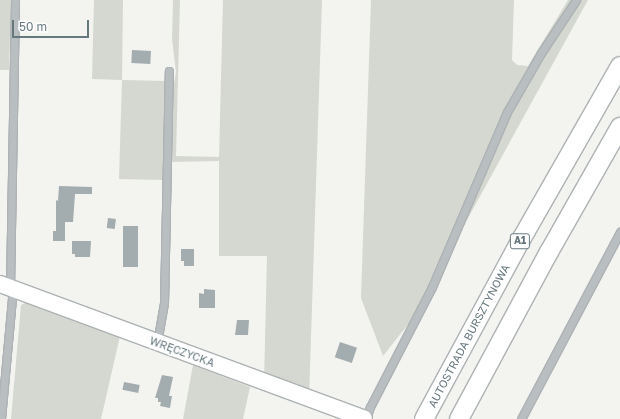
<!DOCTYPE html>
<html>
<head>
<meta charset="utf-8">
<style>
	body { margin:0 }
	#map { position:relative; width:620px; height:419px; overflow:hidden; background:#f3f3f0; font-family:"Golos Text",sans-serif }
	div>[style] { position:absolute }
	.green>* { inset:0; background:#d4d8d0 }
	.building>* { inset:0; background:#a3acaf; transform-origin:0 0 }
	.roads { filter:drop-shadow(1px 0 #adb2b4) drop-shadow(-1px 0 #adb2b4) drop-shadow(0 1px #adb2b4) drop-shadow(0 -1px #adb2b4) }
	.minor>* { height:7px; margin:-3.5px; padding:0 3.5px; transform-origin:3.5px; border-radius:3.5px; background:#b9bec0 }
	.major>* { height:16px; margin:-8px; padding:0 8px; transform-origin:8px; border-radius:8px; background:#fff }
	.highway>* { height:18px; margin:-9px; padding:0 9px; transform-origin:9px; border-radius:9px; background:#fff }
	span { translate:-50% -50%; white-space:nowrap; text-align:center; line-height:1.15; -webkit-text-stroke:4px #fff; paint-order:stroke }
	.shield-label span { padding:1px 3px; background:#fff; border:1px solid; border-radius:3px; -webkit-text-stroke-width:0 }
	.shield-label { font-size:10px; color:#66787e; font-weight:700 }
	.street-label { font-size:11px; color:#66787e }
	.scale { position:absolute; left:12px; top:20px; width:77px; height:18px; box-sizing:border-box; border:2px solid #66787e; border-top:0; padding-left:5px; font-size:12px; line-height:14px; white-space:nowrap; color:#66787e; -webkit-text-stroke:3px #fff; paint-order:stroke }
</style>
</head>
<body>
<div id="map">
	<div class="green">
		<i style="clip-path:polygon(0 0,11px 0,9px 70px,0 70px)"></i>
		<i style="clip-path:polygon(94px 0,123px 0,122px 80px,166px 81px,165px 180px,119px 179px,122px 80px,92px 79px)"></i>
		<i style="clip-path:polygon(173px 0,180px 0,176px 156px,219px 157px,223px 0,322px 0,309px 399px,264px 382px,267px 256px,219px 256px,219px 161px,170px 162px,172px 97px,176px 72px,172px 39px)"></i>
		<i style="clip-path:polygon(371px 0,514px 0,512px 60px,517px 65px,528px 66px,568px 0,588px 0,413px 318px,383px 356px,361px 298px)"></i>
		<i style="clip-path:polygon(27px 302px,120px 336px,101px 419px,11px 419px,21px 305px)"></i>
		<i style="clip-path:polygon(193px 365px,250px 387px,243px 419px,183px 419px)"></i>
	</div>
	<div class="building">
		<i style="left:132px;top:50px;width:19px;height:13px;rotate:3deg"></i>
		<i style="clip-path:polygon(59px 186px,92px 187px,92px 194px,75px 194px,73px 222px,65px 222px,65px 241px,53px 241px,53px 231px,56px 231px,56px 200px,58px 201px)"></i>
		<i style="left:108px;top:218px;width:8px;height:10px;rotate:7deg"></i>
		<i style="left:123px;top:226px;width:15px;height:41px"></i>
		<i style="clip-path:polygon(72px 241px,91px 241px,90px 257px,75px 257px,75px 254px,72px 254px)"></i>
		<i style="clip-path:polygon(181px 249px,194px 249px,194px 266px,184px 266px,184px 261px,181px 261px)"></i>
		<i style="clip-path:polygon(204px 289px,215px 290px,215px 308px,199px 308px,199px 293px,204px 294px)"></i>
		<i style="clip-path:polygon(237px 320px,249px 320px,248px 335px,235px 335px)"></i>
		<i style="left:340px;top:342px;width:18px;height:16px;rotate:19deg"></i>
		<i style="clip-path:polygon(162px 375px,173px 377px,169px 396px,172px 396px,170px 408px,160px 406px,161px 402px,158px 402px,158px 398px,155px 398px)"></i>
		<i style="left:124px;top:382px;width:16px;height:8px;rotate:11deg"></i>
	</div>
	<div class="roads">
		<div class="minor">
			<i style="left:10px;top:288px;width:288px;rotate:-89deg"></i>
			<i style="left:157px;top:343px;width:41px;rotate:-80.1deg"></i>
			<i style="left:164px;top:303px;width:232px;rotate:-88.8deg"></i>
			<i style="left:1px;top:419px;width:122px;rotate:-84.8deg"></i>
			<i style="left:12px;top:297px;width:8px;rotate:-60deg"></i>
			<i style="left:366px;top:419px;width:13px;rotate:-72deg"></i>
			<i style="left:370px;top:407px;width:135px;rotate:-62.7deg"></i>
			<i style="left:432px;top:287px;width:190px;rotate:-66.8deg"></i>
			<i style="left:507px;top:112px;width:68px;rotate:-60deg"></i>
			<i style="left:541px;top:53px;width:64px;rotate:-56.6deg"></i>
			<i style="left:521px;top:419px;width:212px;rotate:-62.1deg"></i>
		</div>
		<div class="major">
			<i style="left:0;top:284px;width:388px;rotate:20.3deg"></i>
		</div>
		<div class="highway">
			<i style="left:424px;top:419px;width:206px;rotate:-61.6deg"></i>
			<i style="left:522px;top:238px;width:198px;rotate:-60.3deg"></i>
			<i style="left:459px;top:419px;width:190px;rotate:-61.7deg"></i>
			<i style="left:549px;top:252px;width:144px;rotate:-60.4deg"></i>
		</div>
	</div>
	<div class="shield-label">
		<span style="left:520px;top:241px">A1</span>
	</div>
	<div class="street-label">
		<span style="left:469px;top:336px;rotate:-62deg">AUTOSTRADA BURSZTYNOWA</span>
		<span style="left:182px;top:352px;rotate:20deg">WRĘCZYCKA</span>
	</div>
	<div class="scale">50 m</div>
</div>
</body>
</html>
